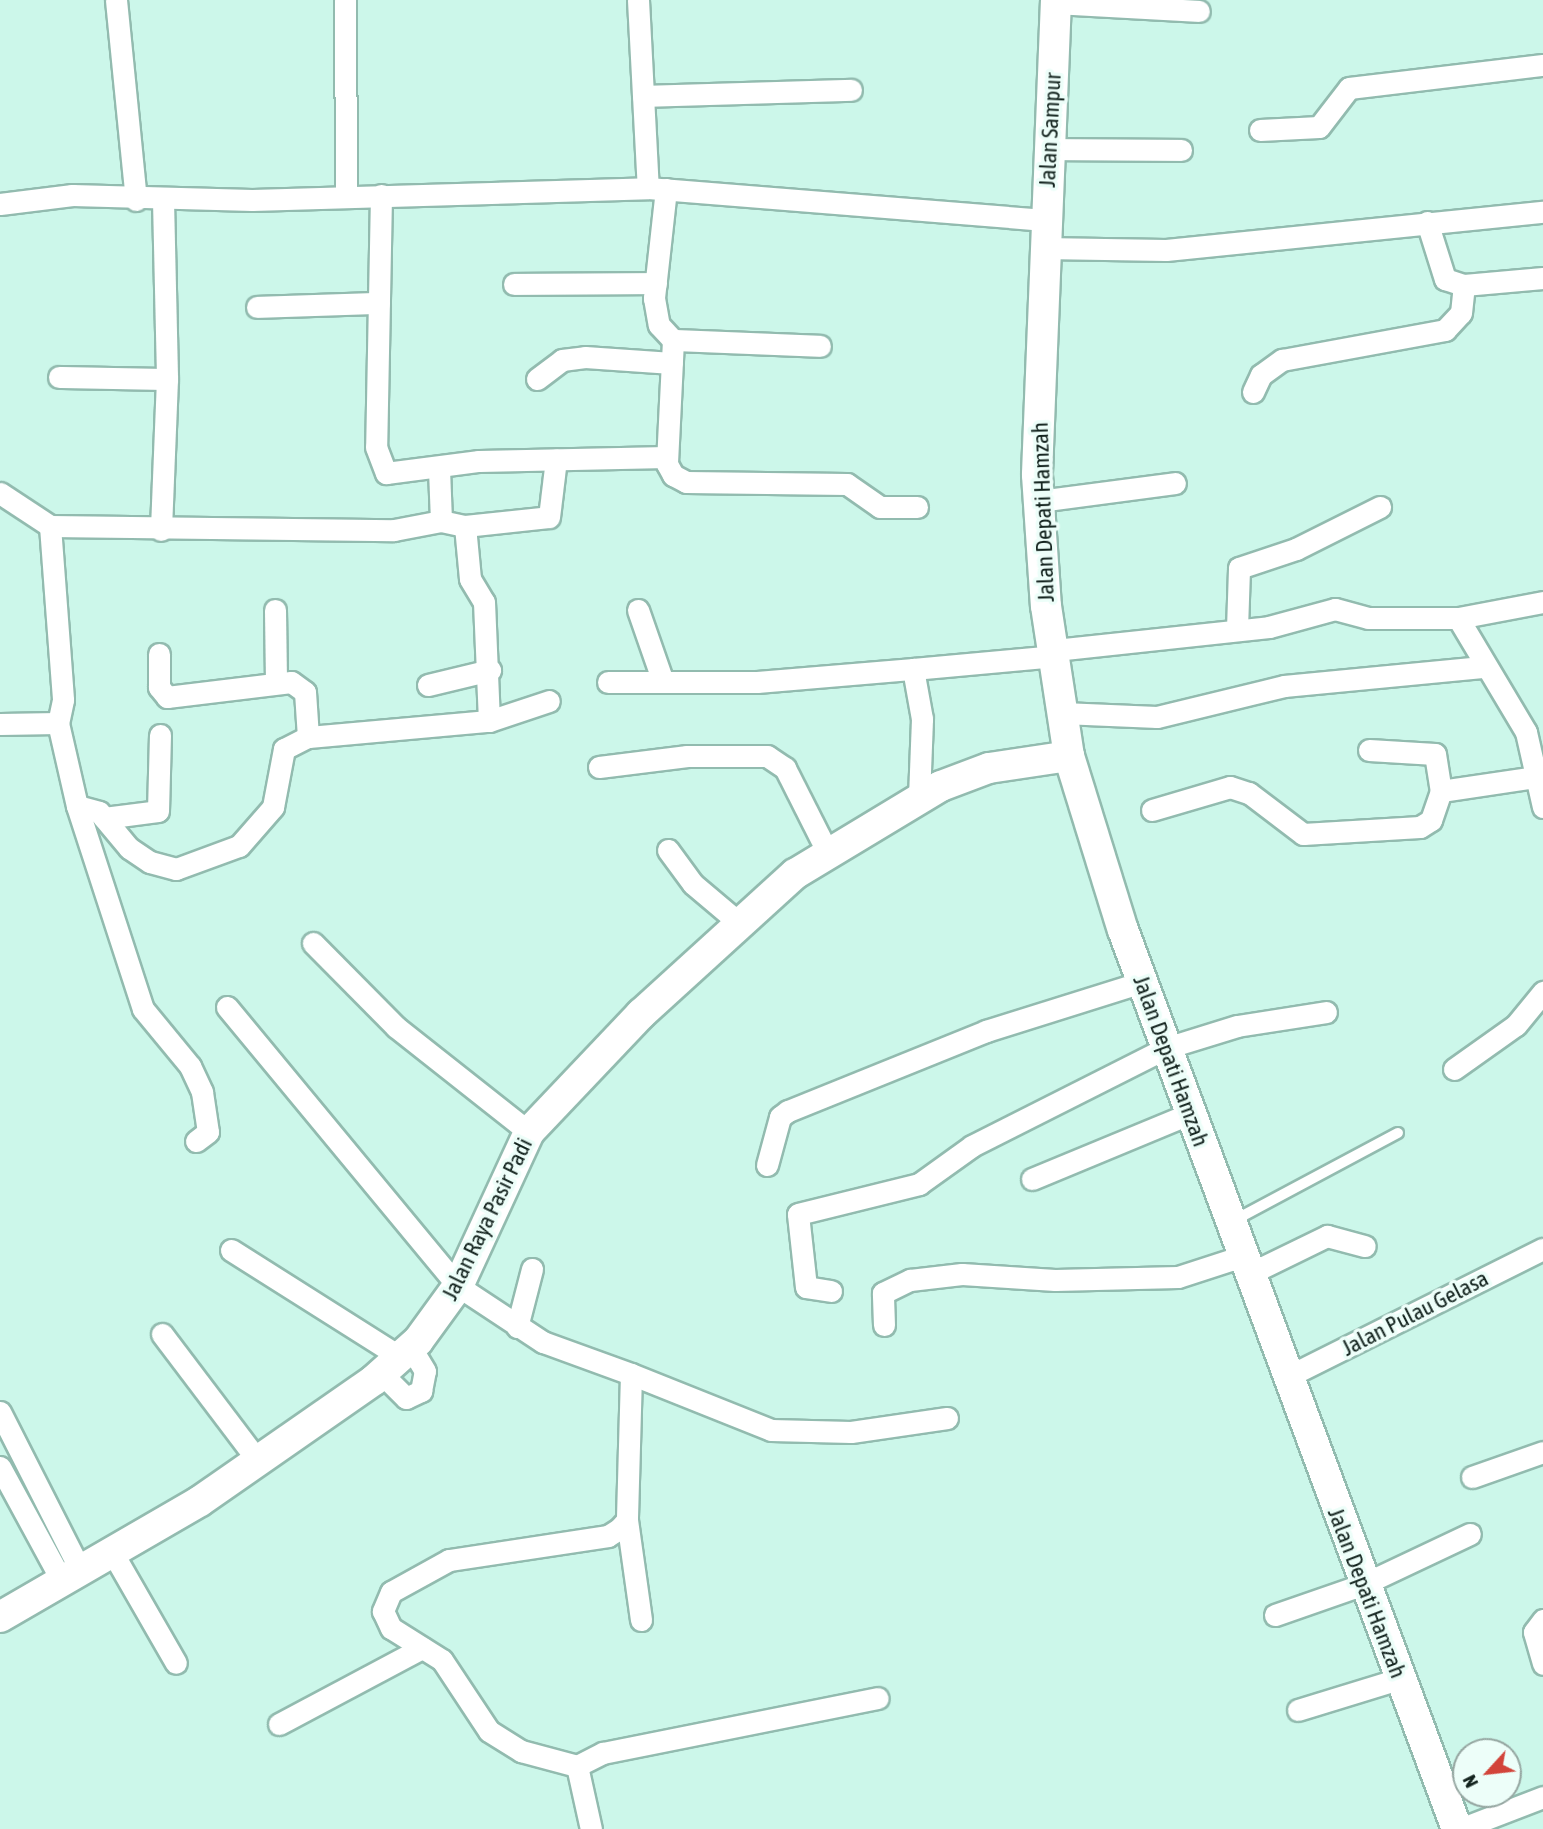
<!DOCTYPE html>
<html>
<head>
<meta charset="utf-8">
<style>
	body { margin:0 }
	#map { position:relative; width:1543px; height:1829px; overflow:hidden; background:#ccf7ea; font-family:"Asap Condensed",sans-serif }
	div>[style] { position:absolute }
	.roads { filter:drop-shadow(2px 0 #92bbaf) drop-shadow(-2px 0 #92bbaf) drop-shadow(0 2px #92bbaf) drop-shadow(0 -2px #92bbaf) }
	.lane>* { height:10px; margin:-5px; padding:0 5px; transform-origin:5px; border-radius:5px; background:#fff }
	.street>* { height:21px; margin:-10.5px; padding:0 10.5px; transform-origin:10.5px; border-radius:10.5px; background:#fff }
	.secondary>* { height:30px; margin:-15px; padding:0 15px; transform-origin:15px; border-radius:15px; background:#fff }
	span { translate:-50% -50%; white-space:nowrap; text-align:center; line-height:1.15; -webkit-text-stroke:7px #edfef9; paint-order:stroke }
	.street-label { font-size:23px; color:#12221d }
	.north { position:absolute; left:1452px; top:1738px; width:70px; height:70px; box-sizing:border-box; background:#edfef9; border:2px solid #95a6a1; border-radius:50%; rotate:243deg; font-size:19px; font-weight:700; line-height:28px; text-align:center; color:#12221d }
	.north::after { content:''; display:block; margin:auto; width:24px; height:32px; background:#d2443a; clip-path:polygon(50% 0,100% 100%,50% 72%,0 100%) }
</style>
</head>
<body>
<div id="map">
	<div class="roads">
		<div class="lane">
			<i style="left:1233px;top:1221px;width:187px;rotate:-28.1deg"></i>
		</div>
		<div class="street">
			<i style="left:116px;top:0;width:201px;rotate:84.3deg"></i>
			<i style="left:345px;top:0;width:196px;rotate:89.7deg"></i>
			<i style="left:638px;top:0;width:188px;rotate:87deg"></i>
			<i style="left:1056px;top:3px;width:143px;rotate:3.2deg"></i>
			<i style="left:643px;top:96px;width:208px;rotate:-1.7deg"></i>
			<i style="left:1260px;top:130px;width:59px;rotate:-2.9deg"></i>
			<i style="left:1319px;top:127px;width:49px;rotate:-52.4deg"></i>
			<i style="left:1349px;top:88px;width:195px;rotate:-6.8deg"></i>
			<i style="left:1049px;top:149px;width:132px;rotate:0.4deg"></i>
			<i style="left:666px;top:189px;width:110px;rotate:96.3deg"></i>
			<i style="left:654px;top:298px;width:27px;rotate:80deg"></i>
			<i style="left:659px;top:325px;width:21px;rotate:47deg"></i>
			<i style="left:673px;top:340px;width:124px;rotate:92.8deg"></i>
			<i style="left:667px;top:464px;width:13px;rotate:61deg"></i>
			<i style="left:673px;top:475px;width:15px;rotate:28deg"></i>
			<i style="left:686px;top:482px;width:161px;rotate:0.7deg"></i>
			<i style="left:847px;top:484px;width:40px;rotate:34.9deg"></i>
			<i style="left:880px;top:507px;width:37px"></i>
			<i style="left:381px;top:195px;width:252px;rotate:91.1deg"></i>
			<i style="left:376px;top:447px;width:28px;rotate:69deg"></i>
			<i style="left:386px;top:473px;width:94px;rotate:-7.4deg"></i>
			<i style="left:479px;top:461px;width:188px;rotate:-1.2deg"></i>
			<i style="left:163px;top:200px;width:179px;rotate:88.7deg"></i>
			<i style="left:0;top:204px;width:73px;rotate:-7.1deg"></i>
			<i style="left:72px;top:195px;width:180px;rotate:1.6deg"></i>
			<i style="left:252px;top:200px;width:396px;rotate:-1.7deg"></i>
			<i style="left:648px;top:188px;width:398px;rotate:4.6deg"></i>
			<i style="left:1427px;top:222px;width:60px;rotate:72.5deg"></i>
			<i style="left:1445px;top:279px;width:20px;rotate:18deg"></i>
			<i style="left:1464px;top:285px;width:79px;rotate:-5.1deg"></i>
			<i style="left:1043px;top:248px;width:123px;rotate:0.9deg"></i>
			<i style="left:1166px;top:250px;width:379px;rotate:-5.8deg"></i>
			<i style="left:514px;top:284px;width:142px;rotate:-0.4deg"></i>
			<i style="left:257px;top:307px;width:122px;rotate:-1.9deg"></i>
			<i style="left:673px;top:340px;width:147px;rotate:2.3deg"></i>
			<i style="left:59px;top:377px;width:108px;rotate:1.1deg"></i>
			<i style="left:167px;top:379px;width:151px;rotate:92.3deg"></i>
			<i style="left:537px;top:379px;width:31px;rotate:-37deg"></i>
			<i style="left:562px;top:360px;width:23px;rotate:-7deg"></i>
			<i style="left:585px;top:357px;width:87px;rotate:3.9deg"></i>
			<i style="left:1253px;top:392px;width:19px;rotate:-65deg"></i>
			<i style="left:1261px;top:375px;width:26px;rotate:-36deg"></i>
			<i style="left:1282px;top:360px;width:166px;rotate:-10.4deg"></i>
			<i style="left:1445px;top:330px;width:23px;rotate:-47deg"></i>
			<i style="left:1461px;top:313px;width:28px;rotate:-84deg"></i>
			<i style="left:439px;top:469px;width:52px;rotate:87.8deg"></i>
			<i style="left:0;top:493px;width:60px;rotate:33.4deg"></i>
			<i style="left:50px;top:526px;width:344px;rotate:0.7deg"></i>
			<i style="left:394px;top:530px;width:48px;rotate:-10.8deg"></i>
			<i style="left:441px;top:521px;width:25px;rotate:12deg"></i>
			<i style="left:465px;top:526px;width:84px;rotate:-6.1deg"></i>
			<i style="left:549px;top:517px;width:58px;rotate:-83.1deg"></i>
			<i style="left:1039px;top:501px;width:137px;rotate:-7.5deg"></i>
			<i style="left:50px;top:526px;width:174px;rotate:85.7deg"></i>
			<i style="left:63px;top:700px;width:24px;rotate:102deg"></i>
			<i style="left:465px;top:526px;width:53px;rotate:84.6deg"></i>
			<i style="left:470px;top:579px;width:27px;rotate:59deg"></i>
			<i style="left:484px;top:602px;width:119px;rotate:87.6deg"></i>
			<i style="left:489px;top:721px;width:63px;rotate:-18.4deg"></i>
			<i style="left:1543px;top:602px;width:86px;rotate:169.3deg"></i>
			<i style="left:1458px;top:618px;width:133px;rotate:59.2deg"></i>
			<i style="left:1526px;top:732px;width:77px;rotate:77.2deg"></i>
			<i style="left:275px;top:610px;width:73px;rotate:89.2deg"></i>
			<i style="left:638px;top:610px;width:73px;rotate:70.8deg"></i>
			<i style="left:1237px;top:629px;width:61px;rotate:-88.1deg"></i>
			<i style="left:1239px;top:568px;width:60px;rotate:-18.4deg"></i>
			<i style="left:1296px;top:549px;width:94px;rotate:-26.6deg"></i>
			<i style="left:1055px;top:650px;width:215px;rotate:-6.1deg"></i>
			<i style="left:1269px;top:627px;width:68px;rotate:-15.3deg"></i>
			<i style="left:1335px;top:609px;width:34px;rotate:15deg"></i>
			<i style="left:1368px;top:618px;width:90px"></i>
			<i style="left:913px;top:669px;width:143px;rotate:-5.2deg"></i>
			<i style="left:608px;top:682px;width:149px"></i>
			<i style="left:757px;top:682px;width:157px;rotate:-4.8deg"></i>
			<i style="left:913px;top:669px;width:51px;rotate:79.8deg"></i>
			<i style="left:922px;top:719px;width:77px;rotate:92.2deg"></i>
			<i style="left:428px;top:685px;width:64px;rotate:-13.6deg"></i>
			<i style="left:1062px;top:713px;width:95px;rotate:2.4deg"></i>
			<i style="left:1157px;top:717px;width:131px;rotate:-13.7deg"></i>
			<i style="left:1284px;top:686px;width:199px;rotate:-5.5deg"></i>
			<i style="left:0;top:724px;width:58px;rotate:-1deg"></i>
			<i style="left:58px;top:723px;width:85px;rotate:77.1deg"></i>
			<i style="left:77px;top:806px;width:213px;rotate:72deg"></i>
			<i style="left:143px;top:1009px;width:74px;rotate:50.5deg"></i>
			<i style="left:190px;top:1066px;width:29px;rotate:65deg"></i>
			<i style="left:202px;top:1092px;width:40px;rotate:81.5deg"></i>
			<i style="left:208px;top:1132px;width:15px;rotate:143deg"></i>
			<i style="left:308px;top:737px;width:182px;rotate:-5.1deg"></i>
			<i style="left:1369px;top:750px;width:66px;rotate:3.5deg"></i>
			<i style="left:1435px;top:754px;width:37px;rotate:81deg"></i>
			<i style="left:599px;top:767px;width:89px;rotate:-7.1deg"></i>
			<i style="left:687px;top:756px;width:80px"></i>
			<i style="left:767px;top:756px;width:22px;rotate:34deg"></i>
			<i style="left:785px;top:768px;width:95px;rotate:63.2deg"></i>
			<i style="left:77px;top:806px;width:23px;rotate:15deg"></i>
			<i style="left:99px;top:812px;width:47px;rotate:50.2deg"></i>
			<i style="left:129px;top:848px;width:25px;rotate:34deg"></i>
			<i style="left:150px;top:862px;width:27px;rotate:15deg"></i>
			<i style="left:176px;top:869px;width:67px;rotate:-20.1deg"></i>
			<i style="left:239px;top:846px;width:52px;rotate:-48.9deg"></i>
			<i style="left:273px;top:807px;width:59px;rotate:-79.3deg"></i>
			<i style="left:284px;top:749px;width:27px;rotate:-27deg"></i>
			<i style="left:308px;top:737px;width:45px;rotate:-93.8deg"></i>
			<i style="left:305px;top:692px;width:17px;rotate:-144deg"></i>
			<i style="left:291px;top:682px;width:125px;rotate:173.1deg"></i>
			<i style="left:167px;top:697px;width:13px;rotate:-129deg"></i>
			<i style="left:159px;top:687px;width:33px;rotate:-90deg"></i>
			<i style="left:1152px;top:810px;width:81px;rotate:-16.4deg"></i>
			<i style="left:1230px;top:787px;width:20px;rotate:18deg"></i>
			<i style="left:1249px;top:793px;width:68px;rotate:37.2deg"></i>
			<i style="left:1303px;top:834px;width:117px;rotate:-3.4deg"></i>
			<i style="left:1420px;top:827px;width:13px;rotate:-32deg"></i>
			<i style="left:1431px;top:820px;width:31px;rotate:-71deg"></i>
			<i style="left:1441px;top:791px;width:103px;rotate:-8.4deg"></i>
			<i style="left:104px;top:818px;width:54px;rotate:-7.4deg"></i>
			<i style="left:158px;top:811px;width:76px;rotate:-88.5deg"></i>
			<i style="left:668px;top:850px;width:42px;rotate:53.7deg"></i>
			<i style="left:693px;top:884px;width:59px;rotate:40.2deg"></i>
			<i style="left:313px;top:943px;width:118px;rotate:45.3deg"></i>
			<i style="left:396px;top:1027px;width:169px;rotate:38.3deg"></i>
			<i style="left:227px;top:1007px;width:362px;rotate:50.4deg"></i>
			<i style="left:458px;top:1286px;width:102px;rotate:33.4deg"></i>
			<i style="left:543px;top:1342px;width:94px;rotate:20deg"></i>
			<i style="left:631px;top:1374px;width:146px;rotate:91.6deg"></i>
			<i style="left:627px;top:1520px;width:12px;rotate:132deg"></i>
			<i style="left:619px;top:1529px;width:13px;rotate:148deg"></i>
			<i style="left:608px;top:1536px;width:161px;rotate:171.4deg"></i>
			<i style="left:449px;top:1560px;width:66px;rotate:151.1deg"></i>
			<i style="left:391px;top:1592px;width:21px;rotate:113deg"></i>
			<i style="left:383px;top:1611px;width:19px;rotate:65deg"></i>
			<i style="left:391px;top:1628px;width:60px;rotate:32.1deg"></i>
			<i style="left:442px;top:1660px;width:85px;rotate:56.5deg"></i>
			<i style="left:489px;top:1731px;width:38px;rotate:32deg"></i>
			<i style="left:521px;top:1751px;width:58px;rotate:15deg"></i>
			<i style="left:577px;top:1766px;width:65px;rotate:77.5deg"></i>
			<i style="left:1454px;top:1069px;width:76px;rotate:-35.4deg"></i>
			<i style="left:1516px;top:1025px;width:43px;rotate:-50.7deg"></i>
			<i style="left:767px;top:1165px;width:50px;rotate:-74.8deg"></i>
			<i style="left:780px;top:1117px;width:10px;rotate:-37deg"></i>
			<i style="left:788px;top:1111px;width:214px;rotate:-22deg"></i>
			<i style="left:986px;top:1031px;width:164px;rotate:-17.4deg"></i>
			<i style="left:1032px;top:1179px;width:172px;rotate:-22.5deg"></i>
			<i style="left:231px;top:1250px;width:200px;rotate:32.3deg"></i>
			<i style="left:1249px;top:1274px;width:87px;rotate:-26deg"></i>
			<i style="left:1327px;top:1236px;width:39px;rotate:15deg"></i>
			<i style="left:831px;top:1291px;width:25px;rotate:-171deg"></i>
			<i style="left:806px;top:1287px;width:73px;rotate:-96.3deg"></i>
			<i style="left:798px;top:1214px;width:125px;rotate:-13.9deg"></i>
			<i style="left:919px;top:1184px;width:65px;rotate:-35.6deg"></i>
			<i style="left:972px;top:1146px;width:217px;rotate:-26.8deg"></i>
			<i style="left:1166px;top:1048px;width:74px;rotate:-17.2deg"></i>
			<i style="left:1237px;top:1026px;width:90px;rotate:-8.9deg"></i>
			<i style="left:884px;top:1325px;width:32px;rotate:-92deg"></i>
			<i style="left:883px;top:1293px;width:30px;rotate:-26deg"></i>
			<i style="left:910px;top:1280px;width:52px;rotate:-6.6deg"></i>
			<i style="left:962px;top:1274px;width:93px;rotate:3.7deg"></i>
			<i style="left:1055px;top:1280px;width:123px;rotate:-1.4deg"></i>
			<i style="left:1178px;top:1277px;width:68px;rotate:-17.9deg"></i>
			<i style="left:517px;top:1327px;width:60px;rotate:-75.5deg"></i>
			<i style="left:162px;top:1334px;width:159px;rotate:52.9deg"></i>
			<i style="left:382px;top:1374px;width:34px;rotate:45deg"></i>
			<i style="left:406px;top:1398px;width:17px;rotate:-25deg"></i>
			<i style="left:421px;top:1391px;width:20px;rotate:-79deg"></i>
			<i style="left:425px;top:1371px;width:27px;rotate:-121deg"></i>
			<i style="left:631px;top:1374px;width:151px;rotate:21.8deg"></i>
			<i style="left:771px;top:1430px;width:80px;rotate:1.4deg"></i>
			<i style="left:851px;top:1432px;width:97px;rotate:-8.3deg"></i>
			<i style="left:1287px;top:1377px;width:286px;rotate:-26.6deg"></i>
			<i style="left:0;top:1412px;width:177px;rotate:63.1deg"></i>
			<i style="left:0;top:1467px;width:130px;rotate:61.5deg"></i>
			<i style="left:1472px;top:1477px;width:75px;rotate:-19.4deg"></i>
			<i style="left:627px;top:1520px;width:101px;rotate:82deg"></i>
			<i style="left:111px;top:1550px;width:130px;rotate:60.1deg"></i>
			<i style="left:1275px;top:1615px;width:94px;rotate:-19.2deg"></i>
			<i style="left:1364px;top:1584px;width:117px;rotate:-25.3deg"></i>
			<i style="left:1543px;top:1620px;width:15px;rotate:127deg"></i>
			<i style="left:1534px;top:1632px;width:33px;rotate:74deg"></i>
			<i style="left:1298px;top:1710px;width:106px;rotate:-17.1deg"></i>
			<i style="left:279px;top:1724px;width:162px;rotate:-28deg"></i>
			<i style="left:577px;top:1766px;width:29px;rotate:-27deg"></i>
			<i style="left:603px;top:1753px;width:280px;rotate:-11.3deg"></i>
			<i style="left:1460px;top:1829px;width:89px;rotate:-21.1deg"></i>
		</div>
		<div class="secondary">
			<i style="left:1056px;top:0;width:475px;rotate:92.3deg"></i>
			<i style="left:1037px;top:475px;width:131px;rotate:86.1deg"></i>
			<i style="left:1046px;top:606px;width:152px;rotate:81.3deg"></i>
			<i style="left:1069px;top:756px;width:182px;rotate:72.8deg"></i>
			<i style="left:1123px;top:930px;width:959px;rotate:69.62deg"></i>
			<i style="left:0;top:1617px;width:231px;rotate:-30.1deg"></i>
			<i style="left:200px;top:1501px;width:212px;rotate:-34.8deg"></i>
			<i style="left:374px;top:1380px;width:59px;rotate:-41.6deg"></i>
			<i style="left:418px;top:1341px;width:68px;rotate:-54deg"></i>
			<i style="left:458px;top:1286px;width:170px;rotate:-65.2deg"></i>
			<i style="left:529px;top:1132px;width:163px;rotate:-46.5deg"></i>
			<i style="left:641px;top:1014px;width:208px;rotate:-42.3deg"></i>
			<i style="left:795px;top:874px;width:170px;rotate:-31.1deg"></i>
			<i style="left:941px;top:786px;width:51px;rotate:-20.6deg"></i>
			<i style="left:989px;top:768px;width:81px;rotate:-8.5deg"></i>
		</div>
	</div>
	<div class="street-label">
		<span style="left:1050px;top:130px;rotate:-87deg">Jalan Sampur</span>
		<span style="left:1043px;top:512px;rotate:-92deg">Jalan Depati Hamzah</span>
		<span style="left:1171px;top:1061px;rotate:70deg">Jalan Depati Hamzah</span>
		<span style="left:487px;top:1219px;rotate:-64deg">Jalan Raya Pasir Padi</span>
		<span style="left:1415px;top:1313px;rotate:-27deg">Jalan Pulau Gelasa</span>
		<span style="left:1367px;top:1593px;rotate:69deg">Jalan Depati Hamzah</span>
	</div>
	<div class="north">N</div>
</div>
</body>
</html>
